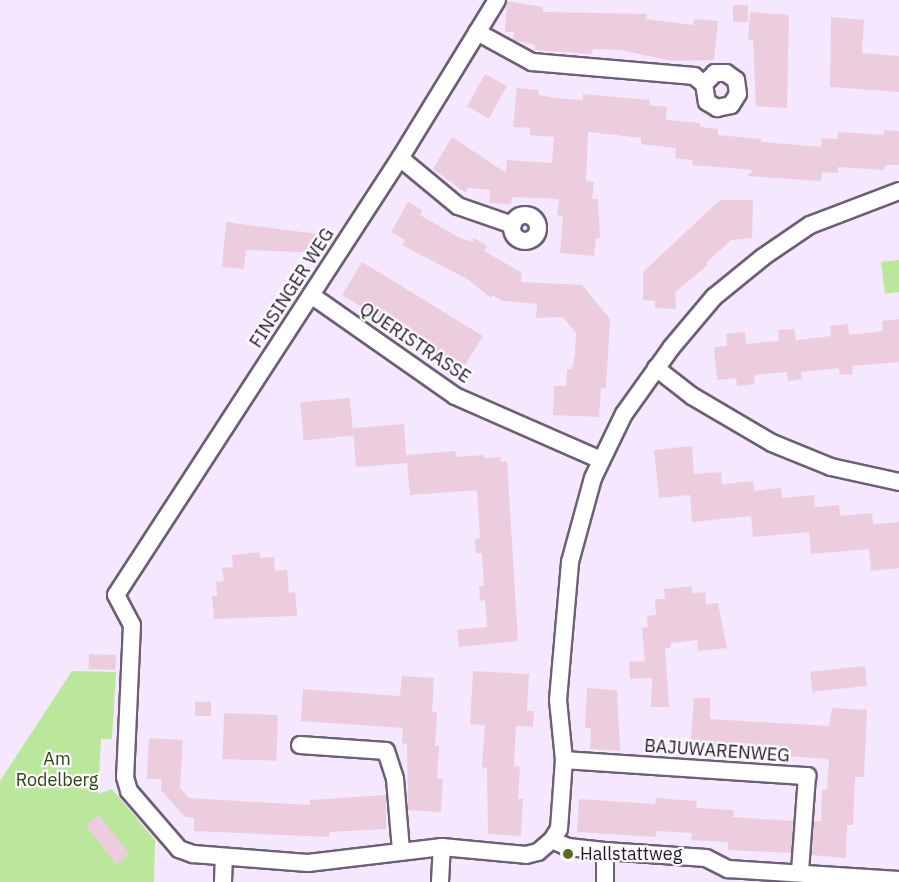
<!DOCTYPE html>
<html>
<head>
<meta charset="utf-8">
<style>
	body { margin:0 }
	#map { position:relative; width:899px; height:882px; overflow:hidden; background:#f5e8fe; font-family:"IBM Plex Sans",sans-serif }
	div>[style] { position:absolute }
	.green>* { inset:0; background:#bae79b }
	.building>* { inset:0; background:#ebcddd; transform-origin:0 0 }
	.roads { filter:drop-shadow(2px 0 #6c5f76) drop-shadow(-2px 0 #6c5f76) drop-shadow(0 2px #6c5f76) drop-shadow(0 -2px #6c5f76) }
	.minor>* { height:16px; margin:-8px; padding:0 8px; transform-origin:8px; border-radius:8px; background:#fff }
	.minor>.ring { margin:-8px; padding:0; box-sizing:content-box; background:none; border:16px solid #fff; border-radius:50% }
	.dots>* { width:16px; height:16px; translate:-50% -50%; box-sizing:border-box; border:3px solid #fdfaff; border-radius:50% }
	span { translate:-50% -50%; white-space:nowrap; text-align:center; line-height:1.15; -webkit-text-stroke:4.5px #fdfaff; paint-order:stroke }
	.street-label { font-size:18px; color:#201b24 }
	.park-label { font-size:18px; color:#29470a }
	.poi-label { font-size:18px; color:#201b24 }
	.left { translate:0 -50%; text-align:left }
</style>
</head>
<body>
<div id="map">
	<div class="green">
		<i style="clip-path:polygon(899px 260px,899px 292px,885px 294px,881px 262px)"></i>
		<i style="clip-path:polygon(72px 671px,116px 672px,112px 739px,101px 739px,98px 794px,112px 789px,155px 840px,154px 882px,0 882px,0 781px)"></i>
	</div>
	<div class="building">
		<i style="clip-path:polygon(507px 1px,543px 7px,543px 12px,647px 14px,646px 19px,693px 25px,694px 19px,718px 21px,714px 60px,672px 61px,621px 50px,593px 49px,592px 54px,535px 50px,535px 45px,513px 40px,514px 32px,505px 32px)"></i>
		<i style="left:733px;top:5px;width:15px;height:17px"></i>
		<i style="clip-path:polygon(750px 12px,789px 15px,787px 108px,756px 106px,753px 40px,748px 40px)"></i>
		<i style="clip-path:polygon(831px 17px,864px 20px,862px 53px,899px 56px,899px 92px,830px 87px)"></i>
		<i style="left:485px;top:74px;width:25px;height:37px;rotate:29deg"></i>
		<i style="clip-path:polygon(517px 88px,539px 90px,538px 95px,556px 98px,583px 100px,583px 94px,650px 100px,649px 105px,667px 107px,666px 120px,700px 123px,700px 127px,718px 129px,718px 135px,761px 139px,761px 142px,821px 147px,822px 138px,838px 139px,838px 132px,884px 135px,884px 130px,899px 131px,899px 165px,885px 165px,884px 170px,838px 167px,838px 173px,822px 172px,821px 181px,747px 176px,754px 170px,692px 165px,693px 160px,675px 158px,676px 148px,641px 144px,641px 138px,588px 132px,586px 181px,594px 182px,592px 199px,598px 199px,600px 238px,596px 238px,594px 256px,560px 253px,563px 216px,557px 215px,559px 199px,512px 197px,511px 204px,489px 203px,490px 190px,468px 188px,466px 193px,433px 169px,452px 137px,506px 173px,507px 160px,552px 163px,554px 137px,530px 135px,530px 128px,513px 127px)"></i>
		<i style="clip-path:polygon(720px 200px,753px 200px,752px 238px,731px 240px,706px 263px,708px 265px,675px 292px,676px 309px,655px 308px,655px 301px,643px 300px,643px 272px)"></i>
		<i style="clip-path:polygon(408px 202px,422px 210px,420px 215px,458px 237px,472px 242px,474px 238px,487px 246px,484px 251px,522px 273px,521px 282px,582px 285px,610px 319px,606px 388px,601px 388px,599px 417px,553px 415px,554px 386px,566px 386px,567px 369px,572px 369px,575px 354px,576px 333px,563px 317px,536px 318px,537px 304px,503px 301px,492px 295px,491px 298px,467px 279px,402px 245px,405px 240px,391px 232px)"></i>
		<i style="clip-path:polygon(226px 222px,325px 235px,323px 253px,246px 250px,244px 269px,222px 267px)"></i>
		<i style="clip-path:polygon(362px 262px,483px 336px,465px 365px,456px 360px,454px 363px,342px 295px)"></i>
		<i style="clip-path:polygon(899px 319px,899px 362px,852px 366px,853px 374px,840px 375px,839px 368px,801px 372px,802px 379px,788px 381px,787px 372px,754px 375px,755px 384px,737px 386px,736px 378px,717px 380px,714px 347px,727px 346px,726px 334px,745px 332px,746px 344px,779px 341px,778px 330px,794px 329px,796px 340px,831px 336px,830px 326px,848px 324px,849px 335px,883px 331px,882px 321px)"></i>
		<i style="left:350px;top:398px;width:38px;height:50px;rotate:85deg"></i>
		<i style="clip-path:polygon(404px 424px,406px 455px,455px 451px,456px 457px,484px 455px,484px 458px,501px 457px,501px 462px,507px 461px,518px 641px,459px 647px,457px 630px,487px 627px,485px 600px,480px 601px,479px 586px,484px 586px,482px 553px,476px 553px,475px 539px,480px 538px,477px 490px,410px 495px,407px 463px,356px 467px,353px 428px)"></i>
		<i style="clip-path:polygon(692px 446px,694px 474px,721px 472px,722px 484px,753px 481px,754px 491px,781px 488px,782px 498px,814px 495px,815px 507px,839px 505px,840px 516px,872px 513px,873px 524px,899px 522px,899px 568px,871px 571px,869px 549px,811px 554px,809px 532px,753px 537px,751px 516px,692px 522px,690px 495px,659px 498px,654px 450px)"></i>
		<i style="clip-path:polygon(260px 552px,260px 558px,274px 557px,275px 571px,287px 570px,289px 593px,295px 592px,297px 616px,214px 619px,212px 596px,217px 596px,216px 582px,224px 581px,222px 568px,233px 567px,232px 555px)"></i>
		<i style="clip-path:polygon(692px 586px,692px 593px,705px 592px,706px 604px,718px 603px,727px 648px,698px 651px,697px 640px,671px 643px,671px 648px,665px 648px,669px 707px,651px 707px,652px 678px,630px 679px,629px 662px,645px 661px,642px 628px,648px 627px,647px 616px,656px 615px,655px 599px,665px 599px,664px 589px)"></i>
		<i style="left:89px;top:654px;width:27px;height:15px;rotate:2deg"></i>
		<i style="left:865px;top:666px;width:20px;height:55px;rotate:84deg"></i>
		<i style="clip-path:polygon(473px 671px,529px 674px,527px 711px,534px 711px,533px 727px,516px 726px,514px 766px,520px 767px,518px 799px,523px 799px,521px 836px,488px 834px,487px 768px,482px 767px,485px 725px,470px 724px)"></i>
		<i style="clip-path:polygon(402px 676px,434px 678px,432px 712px,437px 712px,435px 746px,439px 746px,437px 779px,443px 779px,441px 812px,408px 810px,407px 744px,402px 743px,403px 728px,301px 721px,303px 689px,400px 696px)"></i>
		<i style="clip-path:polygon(587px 688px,617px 690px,620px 751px,590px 749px,591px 728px,585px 728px)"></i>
		<i style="clip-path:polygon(694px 698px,710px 698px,710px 719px,829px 726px,832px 708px,867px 710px,864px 777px,855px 777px,853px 825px,847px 825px,846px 858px,812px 855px,814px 821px,821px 821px,822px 790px,827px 790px,829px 759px,690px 750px)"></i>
		<i style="left:211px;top:702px;width:14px;height:16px;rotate:90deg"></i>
		<i style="left:224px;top:713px;width:54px;height:46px;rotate:2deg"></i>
		<i style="clip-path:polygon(149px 738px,183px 740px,180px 788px,189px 798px,310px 805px,310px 800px,386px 795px,386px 829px,329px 832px,329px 837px,194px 831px,194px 818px,185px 817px,161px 790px,161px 779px,147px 779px)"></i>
		<i style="clip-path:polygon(656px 798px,697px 801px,696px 808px,734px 810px,733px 817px,793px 821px,791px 853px,728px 850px,728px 842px,691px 840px,692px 833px,656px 831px,656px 837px,577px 832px,579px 799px,655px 804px)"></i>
		<i style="left:99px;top:815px;width:50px;height:17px;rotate:52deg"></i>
	</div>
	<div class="roads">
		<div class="minor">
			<i style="left:497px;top:0;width:185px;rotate:121.5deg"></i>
			<i style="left:400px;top:158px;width:521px;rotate:123.02deg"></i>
			<i style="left:116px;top:595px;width:34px;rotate:62deg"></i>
			<i style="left:132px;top:625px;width:152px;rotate:92.6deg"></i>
			<i style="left:125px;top:777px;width:15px;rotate:74deg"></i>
			<i style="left:129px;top:791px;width:77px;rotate:49.2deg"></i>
			<i style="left:179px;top:849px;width:15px;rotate:20deg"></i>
			<i style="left:193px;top:854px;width:115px;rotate:4.5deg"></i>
			<i style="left:308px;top:863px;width:135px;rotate:-6.8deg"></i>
			<i style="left:442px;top:847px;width:84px;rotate:5.4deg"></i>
			<i style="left:526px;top:855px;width:12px;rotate:-14deg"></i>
			<i style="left:538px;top:852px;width:18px;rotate:-41deg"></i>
			<i style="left:552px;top:840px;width:13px;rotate:-58deg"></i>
			<i style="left:559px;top:829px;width:69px;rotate:-85.9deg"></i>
			<i style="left:564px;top:760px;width:60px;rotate:-95.7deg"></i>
			<i style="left:558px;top:700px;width:139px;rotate:-85deg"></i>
			<i style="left:570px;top:562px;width:87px;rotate:-74.7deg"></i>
			<i style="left:593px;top:478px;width:71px;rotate:-64.2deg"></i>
			<i style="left:624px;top:414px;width:81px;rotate:-54.5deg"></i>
			<i style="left:671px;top:348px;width:67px;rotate:-49.9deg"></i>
			<i style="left:714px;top:297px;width:63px;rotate:-39.2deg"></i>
			<i style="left:763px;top:257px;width:57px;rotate:-34.2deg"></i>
			<i style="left:810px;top:225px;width:95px;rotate:-20.9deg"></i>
			<i style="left:477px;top:32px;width:63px;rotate:28.6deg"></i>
			<i style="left:532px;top:62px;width:163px;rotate:4.9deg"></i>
			<i style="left:694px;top:76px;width:13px;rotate:39deg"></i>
			<i style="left:704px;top:84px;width:18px;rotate:81deg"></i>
			<i style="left:707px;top:102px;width:12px;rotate:31deg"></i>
			<i style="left:717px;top:108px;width:14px;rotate:-12deg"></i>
			<i style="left:731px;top:105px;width:13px;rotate:-58deg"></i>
			<i style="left:738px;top:94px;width:14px;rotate:-98deg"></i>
			<i style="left:736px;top:80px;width:12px;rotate:-145deg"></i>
			<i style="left:726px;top:73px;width:11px;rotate:180deg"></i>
			<i style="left:715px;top:73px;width:16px;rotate:135deg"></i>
			<i style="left:400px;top:158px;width:75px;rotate:39.6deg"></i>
			<i style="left:458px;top:206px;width:58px;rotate:19.1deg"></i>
			<i class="ring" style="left:512px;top:215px;width:10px;height:10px"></i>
			<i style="left:311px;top:295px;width:176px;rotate:35deg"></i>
			<i style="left:455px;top:396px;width:159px;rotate:23.7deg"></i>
			<i style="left:656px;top:368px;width:46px;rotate:37.9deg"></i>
			<i style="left:692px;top:396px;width:93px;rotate:30.4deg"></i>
			<i style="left:772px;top:443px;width:64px;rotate:22.1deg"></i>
			<i style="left:831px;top:467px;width:70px;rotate:12.4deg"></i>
			<i style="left:300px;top:745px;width:86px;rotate:4deg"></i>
			<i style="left:386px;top:751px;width:29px;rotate:72deg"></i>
			<i style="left:395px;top:779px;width:71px;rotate:85.2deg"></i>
			<i style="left:564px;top:760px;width:244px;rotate:3.8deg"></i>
			<i style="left:807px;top:776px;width:96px;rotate:94.2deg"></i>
			<i style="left:552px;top:840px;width:17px;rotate:24deg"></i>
			<i style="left:568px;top:847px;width:37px;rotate:6deg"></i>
			<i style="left:223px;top:882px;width:24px;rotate:-88deg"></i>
			<i style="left:440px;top:882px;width:35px;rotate:-87deg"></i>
			<i style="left:605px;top:882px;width:31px;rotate:-90deg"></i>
			<i style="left:605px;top:851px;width:101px;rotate:4deg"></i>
			<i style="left:706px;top:858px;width:25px;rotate:27deg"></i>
			<i style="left:728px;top:869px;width:171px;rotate:3.7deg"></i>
		</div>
	</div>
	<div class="dots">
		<i style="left:568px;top:854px;background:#556c1d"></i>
	</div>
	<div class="street-label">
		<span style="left:292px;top:288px;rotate:-57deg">FINSINGER WEG</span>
		<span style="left:415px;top:343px;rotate:34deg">QUERISTRASSE</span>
		<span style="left:717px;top:751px;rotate:4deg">BAJUWARENWEG</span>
	</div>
	<div class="park-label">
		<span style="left:57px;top:770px">Am<br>Rodelberg</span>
	</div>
	<div class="poi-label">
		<span class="left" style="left:580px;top:854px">Hallstattweg</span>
	</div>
</div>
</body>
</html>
